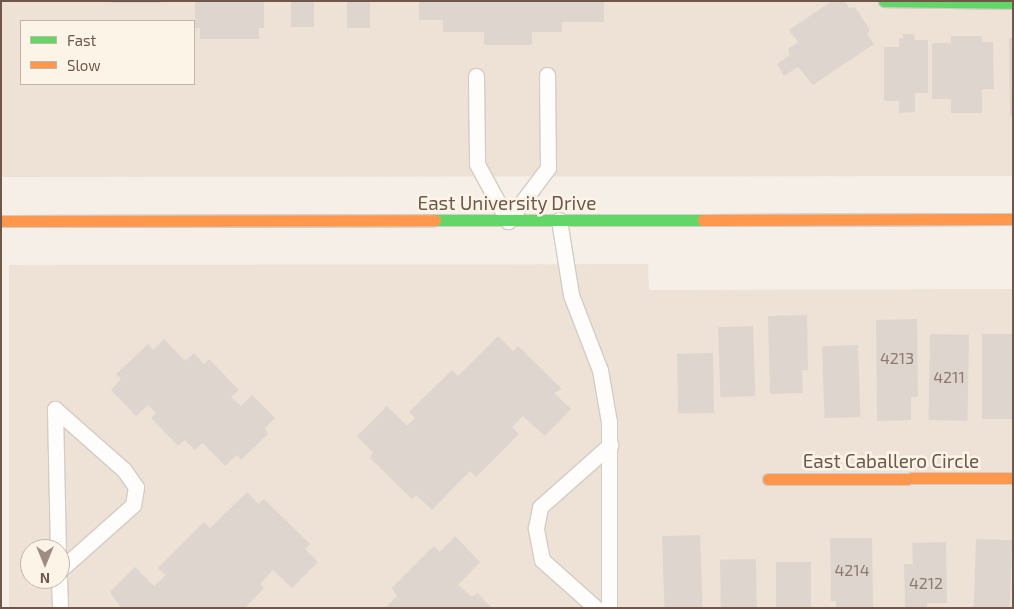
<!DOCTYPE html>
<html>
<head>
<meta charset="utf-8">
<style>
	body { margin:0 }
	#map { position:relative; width:1014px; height:609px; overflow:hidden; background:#f5efe8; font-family:"Exo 2",sans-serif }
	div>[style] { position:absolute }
	.residential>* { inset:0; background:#eee2d6 }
	.building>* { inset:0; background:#ded5ce; transform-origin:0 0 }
	.roads { filter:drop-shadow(1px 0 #d3ccc5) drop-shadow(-1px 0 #d3ccc5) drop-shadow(0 1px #d3ccc5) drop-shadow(0 -1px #d3ccc5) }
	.lane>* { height:15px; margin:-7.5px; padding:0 7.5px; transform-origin:7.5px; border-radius:7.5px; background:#fefdfc }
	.fast>* { height:11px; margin:-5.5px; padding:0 5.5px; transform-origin:5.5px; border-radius:5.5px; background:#63d668 }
	.slow>* { height:11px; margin:-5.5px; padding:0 5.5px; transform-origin:5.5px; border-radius:5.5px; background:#ff974d }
	span { translate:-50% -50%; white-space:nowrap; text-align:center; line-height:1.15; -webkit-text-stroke:5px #fdf4e8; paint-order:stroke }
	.number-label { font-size:16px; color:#8e796e }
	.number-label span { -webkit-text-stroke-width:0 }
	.street-label { font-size:19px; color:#70574b }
	.frame { position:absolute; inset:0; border:2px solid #70574b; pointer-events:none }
	.legend { position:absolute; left:20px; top:20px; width:175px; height:65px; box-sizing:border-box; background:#fdf4e8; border:1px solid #c5b5a9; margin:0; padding:6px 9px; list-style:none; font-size:15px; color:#70574b }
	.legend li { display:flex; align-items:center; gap:10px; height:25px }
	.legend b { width:25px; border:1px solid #c5b5a9 }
	.north { position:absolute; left:20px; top:539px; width:50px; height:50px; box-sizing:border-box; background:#fdf4e8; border:1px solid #c5b5a9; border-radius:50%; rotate:180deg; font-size:14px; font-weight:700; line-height:20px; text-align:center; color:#70574b }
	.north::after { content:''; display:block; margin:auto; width:18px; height:22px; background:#9f8c82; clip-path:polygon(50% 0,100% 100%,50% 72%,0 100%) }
</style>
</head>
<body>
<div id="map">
	<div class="residential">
		<i style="clip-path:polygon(evenodd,1px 1px,1013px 1px,1013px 176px,1px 177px,1px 1px,21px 21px,194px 21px,194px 84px,21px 84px,21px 21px)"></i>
		<i style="clip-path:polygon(evenodd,648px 264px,649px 290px,1013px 289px,1013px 608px,9px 608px,9px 265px,648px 264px,30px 549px,60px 549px,60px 579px,30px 579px,30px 549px)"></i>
	</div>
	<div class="building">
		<i style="left:111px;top:1px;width:50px;height:2px"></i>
		<i style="clip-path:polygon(195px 1px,264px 1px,264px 28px,259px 28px,259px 39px,200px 39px,200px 28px,195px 28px)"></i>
		<i style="left:291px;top:1px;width:23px;height:26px"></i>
		<i style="left:347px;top:1px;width:23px;height:27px"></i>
		<i style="clip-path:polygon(419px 1px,604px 1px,604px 22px,562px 22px,562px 32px,532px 32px,532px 45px,484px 45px,484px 32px,443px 32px,443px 20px,419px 20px)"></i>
		<i style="clip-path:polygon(832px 1px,845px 1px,849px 8px,855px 7px,870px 30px,867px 34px,874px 44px,813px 85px,798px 67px,784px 76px,777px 64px,790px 55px,788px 49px,798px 42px,789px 30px)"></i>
		<i style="clip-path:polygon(903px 34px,914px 34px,915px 40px,928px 40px,928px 93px,915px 93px,915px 112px,899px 113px,899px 101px,884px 101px,884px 47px,899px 47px,899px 38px,903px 38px)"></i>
		<i style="clip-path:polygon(951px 36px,982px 36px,982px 42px,993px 42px,994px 89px,982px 89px,982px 113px,951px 113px,951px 99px,932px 99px,932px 43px,951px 43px)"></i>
		<i style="clip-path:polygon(1009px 38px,1013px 38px,1013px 116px,1010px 116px)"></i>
		<i style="clip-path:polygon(807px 315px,808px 370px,802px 370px,803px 393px,770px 394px,768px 316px)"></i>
		<i style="clip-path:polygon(917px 319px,918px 397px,911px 397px,911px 420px,877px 421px,876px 320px)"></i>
		<i style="left:753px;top:326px;width:70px;height:35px;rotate:88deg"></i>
		<i style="left:930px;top:334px;width:39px;height:86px;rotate:1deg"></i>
		<i style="left:982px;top:334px;width:31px;height:85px"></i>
		<i style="clip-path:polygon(498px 336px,513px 351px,518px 346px,562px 389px,554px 393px,571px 409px,545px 436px,523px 416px,512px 427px,519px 434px,476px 477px,470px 471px,432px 510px,416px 495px,412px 499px,370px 458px,373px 453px,357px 436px,387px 406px,407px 426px,415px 418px,409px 412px,452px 370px,458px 376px)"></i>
		<i style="clip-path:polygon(164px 339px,185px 361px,194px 353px,204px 364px,209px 359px,239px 390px,231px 397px,241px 406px,252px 395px,275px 418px,265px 428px,268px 434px,241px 460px,237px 455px,225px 466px,203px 443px,195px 450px,185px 440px,178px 446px,151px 418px,156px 413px,148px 405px,136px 416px,111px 390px,121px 379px,116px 374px,148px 344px,153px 350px)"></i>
		<i style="left:858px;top:345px;width:72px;height:36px;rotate:88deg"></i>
		<i style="left:713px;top:353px;width:60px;height:36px;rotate:89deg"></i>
		<i style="clip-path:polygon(247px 492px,258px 504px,264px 499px,310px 544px,305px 549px,318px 562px,292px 588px,273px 570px,260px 584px,264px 588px,245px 608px,121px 608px,110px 592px,135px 567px,154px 586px,166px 575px,158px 568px,204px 522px,210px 528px)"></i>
		<i style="left:700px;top:535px;width:73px;height:38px;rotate:88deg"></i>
		<i style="clip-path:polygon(455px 536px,480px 562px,458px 585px,472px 597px,477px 593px,492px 608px,385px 608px,397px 596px,392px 588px,434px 546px,440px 552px)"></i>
		<i style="clip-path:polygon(830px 538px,872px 538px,873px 608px,836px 608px,836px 601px,831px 601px)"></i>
		<i style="left:976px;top:539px;width:36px;height:68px;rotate:2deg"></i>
		<i style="clip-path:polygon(946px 542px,947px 603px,927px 603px,927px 608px,905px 608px,904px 564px,913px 564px,912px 543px)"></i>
		<i style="left:756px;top:559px;width:49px;height:36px;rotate:89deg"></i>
		<i style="left:776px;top:562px;width:35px;height:46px"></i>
	</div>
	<div class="roads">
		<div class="lane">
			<i style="left:476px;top:76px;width:88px;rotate:89.3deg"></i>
			<i style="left:477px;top:164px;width:65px;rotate:61.5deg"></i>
			<i style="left:508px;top:221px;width:66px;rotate:-53deg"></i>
			<i style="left:548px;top:168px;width:93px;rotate:-90.6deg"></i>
			<i style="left:559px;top:220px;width:76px;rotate:80.9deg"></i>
			<i style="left:571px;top:295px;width:80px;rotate:68.9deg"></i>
			<i style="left:600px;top:370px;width:53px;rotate:80.2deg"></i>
			<i style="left:609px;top:422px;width:186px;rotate:90deg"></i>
			<i style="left:55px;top:409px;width:92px;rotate:41.5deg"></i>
			<i style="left:124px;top:470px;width:21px;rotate:55deg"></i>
			<i style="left:136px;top:487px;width:18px;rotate:99deg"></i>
			<i style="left:133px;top:505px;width:98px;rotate:138.3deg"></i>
			<i style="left:55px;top:409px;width:140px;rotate:88.8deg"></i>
			<i style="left:59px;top:579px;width:29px;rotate:88deg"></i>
			<i style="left:596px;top:608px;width:72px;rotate:-138.4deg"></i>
			<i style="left:542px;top:560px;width:33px;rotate:-101deg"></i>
			<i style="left:536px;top:528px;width:21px;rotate:-79deg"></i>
			<i style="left:540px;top:507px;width:94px;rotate:-41.5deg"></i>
		</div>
		<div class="fast">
			<i style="left:884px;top:1px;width:129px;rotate:0.9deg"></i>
			<i style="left:435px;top:220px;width:268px"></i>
		</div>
		<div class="slow">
			<i style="left:703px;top:220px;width:310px;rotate:-0.2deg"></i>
			<i style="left:1px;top:221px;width:434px;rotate:-0.1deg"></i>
			<i style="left:768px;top:479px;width:245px;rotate:-0.2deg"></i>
		</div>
	</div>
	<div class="number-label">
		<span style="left:897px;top:358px">4213</span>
		<span style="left:949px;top:377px">4211</span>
		<span style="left:852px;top:570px">4214</span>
		<span style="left:926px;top:583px">4212</span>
	</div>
	<div class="street-label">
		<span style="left:507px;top:203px">East University Drive</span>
		<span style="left:891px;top:461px">East Caballero Circle</span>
	</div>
	<div class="frame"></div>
	<ul class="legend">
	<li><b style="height:6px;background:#63d668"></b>Fast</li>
	<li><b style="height:6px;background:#ff974d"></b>Slow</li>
	</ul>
	<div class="north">N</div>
</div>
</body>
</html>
